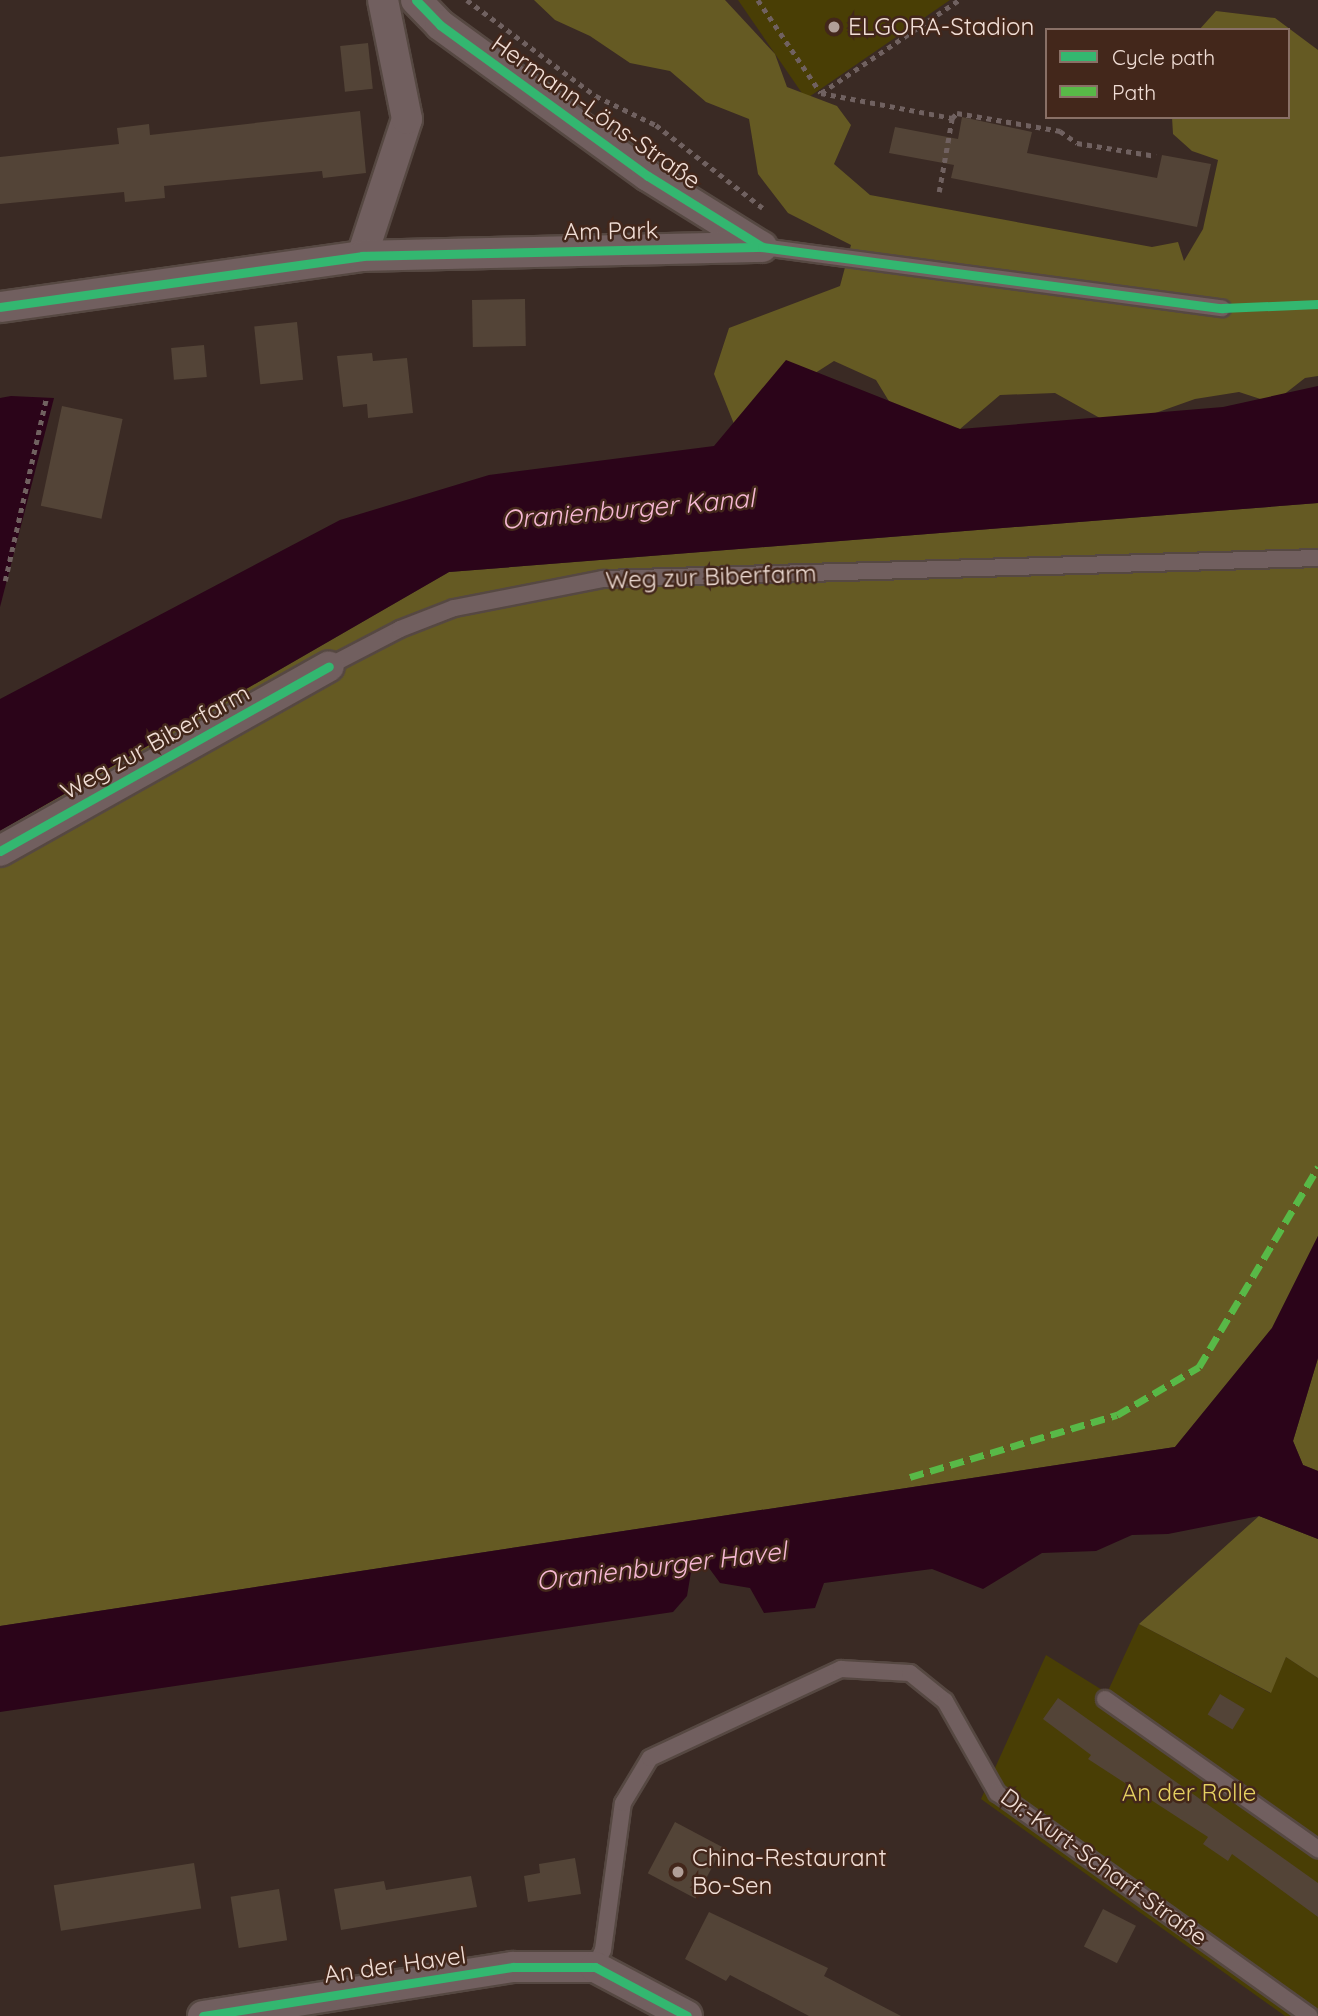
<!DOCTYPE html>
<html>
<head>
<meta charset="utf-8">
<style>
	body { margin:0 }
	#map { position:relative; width:1318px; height:2016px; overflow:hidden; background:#3a2a24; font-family:Quicksand,sans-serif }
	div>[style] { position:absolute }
	.green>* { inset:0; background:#493e05 }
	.forest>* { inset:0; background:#655a23 }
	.water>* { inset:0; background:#2b0419 }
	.building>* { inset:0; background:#534437; transform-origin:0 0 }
	.path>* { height:4.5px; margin-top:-2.25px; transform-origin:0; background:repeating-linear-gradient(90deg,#706160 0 5px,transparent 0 10px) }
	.roads { filter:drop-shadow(2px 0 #564842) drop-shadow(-2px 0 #564842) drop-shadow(0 2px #564842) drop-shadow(0 -2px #564842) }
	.lane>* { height:16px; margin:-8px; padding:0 8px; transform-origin:8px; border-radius:8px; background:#715f5f }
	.street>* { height:30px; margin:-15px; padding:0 15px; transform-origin:15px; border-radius:15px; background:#715f5f }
	.quiet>* { height:7px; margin-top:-3.5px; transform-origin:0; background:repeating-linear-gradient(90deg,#58b947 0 14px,transparent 0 21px) }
	.cycleway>* { height:9px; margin:-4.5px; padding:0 4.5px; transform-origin:4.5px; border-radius:4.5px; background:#33b770 }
	.dots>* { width:19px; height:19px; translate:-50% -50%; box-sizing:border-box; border:4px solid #43271b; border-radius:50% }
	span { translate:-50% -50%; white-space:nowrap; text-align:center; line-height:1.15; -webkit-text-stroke:5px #43271b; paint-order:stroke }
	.poi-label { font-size:24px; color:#f1ded6 }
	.left { translate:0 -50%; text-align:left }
	.street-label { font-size:24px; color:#f1ded6 }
	.park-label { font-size:24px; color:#e5d061 }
	.water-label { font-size:26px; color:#f6b8d4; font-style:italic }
	.legend { position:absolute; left:1045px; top:28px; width:245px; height:91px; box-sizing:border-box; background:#43271b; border:2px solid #897066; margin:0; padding:9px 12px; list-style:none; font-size:21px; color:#f1ded6 }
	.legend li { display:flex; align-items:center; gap:14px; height:35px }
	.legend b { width:35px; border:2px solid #897066 }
</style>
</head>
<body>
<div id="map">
	<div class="green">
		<i style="clip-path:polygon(738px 0,950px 0,806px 99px)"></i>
		<i style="clip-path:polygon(1139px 1624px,1270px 1693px,1286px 1657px,1318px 1678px,1318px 2016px,1285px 2016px,981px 1799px,1046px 1655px,1107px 1693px)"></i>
	</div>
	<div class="forest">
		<i style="clip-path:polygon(534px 0,725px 0,775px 54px,787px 87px,837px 106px,851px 125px,834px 164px,870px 195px,1152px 247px,1178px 242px,1184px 261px,1203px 229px,1218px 160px,1192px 151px,1173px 134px,1172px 117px,1288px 117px,1288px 30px,1199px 30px,1216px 11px,1275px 18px,1318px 50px,1318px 376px,1305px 378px,1273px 403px,1239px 392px,1195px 399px,1116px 427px,1055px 393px,1000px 395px,960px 429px,898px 416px,876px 380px,834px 361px,784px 393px,740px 439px,714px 374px,729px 328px,840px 286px,851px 245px,788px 213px,758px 174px,749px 119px,706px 102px,670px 71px,630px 63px,590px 36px,555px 20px)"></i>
		<i style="clip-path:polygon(1318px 503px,1318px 1236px,1272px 1328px,1175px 1447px,0 1626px,0 831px,449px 572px)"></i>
		<i style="clip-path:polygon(1318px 1358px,1318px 1471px,1303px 1465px,1293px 1441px)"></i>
		<i style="clip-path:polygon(1259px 1516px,1318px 1539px,1318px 1678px,1286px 1657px,1271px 1693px,1139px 1624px)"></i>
	</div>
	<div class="water">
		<i style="clip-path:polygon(786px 360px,960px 429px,1223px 407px,1318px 386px,1318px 503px,449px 572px,0 831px,0 699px,340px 520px,489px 475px,714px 446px)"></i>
		<i style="clip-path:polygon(11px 396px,54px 398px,0 607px,0 398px)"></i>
		<i style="clip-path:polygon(1318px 1236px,1318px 1358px,1293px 1441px,1303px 1465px,1318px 1471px,1318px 1539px,1259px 1516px,1168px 1534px,1132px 1535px,1096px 1551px,1042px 1553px,983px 1589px,932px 1569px,824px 1583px,815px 1608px,764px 1613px,750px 1588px,720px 1583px,709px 1568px,691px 1572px,687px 1596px,673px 1612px,0 1712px,0 1626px,1175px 1447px,1272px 1328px)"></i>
	</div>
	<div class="building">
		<i style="left:368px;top:43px;width:46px;height:28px;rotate:84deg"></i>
		<i style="clip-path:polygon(360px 111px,366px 173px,323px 178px,322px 171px,164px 186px,165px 198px,125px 202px,124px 192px,0 204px,0 157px,119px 144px,117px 128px,149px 124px,150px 135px)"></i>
		<i style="clip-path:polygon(962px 117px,1032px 132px,1027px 153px,1157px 178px,1162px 155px,1211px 164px,1197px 227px,951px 178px,954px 165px,889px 153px,895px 127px,958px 139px)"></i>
		<i style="left:525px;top:299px;width:47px;height:53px;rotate:89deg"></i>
		<i style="left:297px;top:322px;width:58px;height:43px;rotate:84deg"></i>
		<i style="left:204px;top:345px;width:32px;height:33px;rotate:85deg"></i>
		<i style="clip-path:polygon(372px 353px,373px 361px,407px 358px,413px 413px,368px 418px,367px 404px,343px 407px,337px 356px)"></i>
		<i style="left:62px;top:406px;width:62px;height:102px;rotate:12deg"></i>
		<i style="left:1220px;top:1694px;width:29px;height:24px;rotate:31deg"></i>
		<i style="clip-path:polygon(1058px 1698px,1318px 1883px,1318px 1917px,1232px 1854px,1228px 1861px,1203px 1844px,1208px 1837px,1088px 1759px,1091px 1755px,1043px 1719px)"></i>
		<i style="left:675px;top:1822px;width:54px;height:58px;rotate:28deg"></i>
		<i style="clip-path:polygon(575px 1858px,581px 1894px,528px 1902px,524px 1876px,540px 1873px,539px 1864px)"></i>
		<i style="left:194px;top:1863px;width:46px;height:142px;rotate:81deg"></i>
		<i style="clip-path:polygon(471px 1876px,477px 1907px,341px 1930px,334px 1889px,384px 1881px,386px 1890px)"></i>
		<i style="left:279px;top:1889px;width:52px;height:49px;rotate:81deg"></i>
		<i style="left:1103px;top:1909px;width:37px;height:42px;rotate:27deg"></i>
		<i style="clip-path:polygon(709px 1912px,828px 1968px,824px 1976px,901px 2016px,809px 2016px,730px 1975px,726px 1981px,685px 1959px)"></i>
	</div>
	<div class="path">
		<i style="left:467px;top:0;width:161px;rotate:36.7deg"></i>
		<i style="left:596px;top:96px;width:67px;rotate:25.8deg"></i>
		<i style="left:656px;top:125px;width:135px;rotate:37.8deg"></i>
		<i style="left:758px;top:0;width:112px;rotate:55.9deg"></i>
		<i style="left:821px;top:93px;width:166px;rotate:-34deg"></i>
		<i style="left:821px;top:93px;width:133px;rotate:10.8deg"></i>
		<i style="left:952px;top:118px;width:7px;rotate:-45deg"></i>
		<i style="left:957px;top:113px;width:105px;rotate:9.9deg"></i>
		<i style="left:1060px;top:131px;width:21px;rotate:35deg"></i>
		<i style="left:1077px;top:143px;width:80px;rotate:9.3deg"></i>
		<i style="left:939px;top:192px;width:75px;rotate:-80deg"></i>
		<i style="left:5px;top:581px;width:187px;rotate:-77.3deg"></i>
	</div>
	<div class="roads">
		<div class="lane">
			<i style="left:762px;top:247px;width:464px;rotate:7.6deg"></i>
			<i style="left:329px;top:666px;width:80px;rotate:-27.5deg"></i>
			<i style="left:400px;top:629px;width:58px;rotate:-21.3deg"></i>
			<i style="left:454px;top:608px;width:152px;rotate:-11deg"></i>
			<i style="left:603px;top:579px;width:715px;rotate:-1.68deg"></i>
			<i style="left:1105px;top:1699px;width:261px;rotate:35.2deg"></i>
			<i style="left:595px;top:1967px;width:19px;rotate:-65deg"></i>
			<i style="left:603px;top:1950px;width:148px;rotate:-82.3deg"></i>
			<i style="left:623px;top:1803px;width:52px;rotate:-59deg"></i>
			<i style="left:650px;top:1758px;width:211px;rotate:-25deg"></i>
			<i style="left:841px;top:1669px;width:69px;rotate:3.3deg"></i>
			<i style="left:910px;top:1673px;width:45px;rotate:38.7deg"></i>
			<i style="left:945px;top:1701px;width:106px;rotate:60.5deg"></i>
			<i style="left:997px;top:1793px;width:384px;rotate:35.5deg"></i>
		</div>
		<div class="street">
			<i style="left:416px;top:0;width:35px;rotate:46deg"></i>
			<i style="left:440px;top:25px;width:257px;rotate:36deg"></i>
			<i style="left:648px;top:176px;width:134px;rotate:31.9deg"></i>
			<i style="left:362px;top:256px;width:144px;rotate:-71.8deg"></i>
			<i style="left:407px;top:119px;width:121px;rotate:-101.4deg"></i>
			<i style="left:0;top:307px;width:366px;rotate:-8deg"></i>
			<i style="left:362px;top:256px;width:400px;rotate:-1.3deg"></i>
			<i style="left:0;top:851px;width:377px;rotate:-29.3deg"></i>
			<i style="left:203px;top:2016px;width:314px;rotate:-9deg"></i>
			<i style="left:513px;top:1967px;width:82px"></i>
			<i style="left:595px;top:1967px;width:104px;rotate:28deg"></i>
		</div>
	</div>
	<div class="quiet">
		<i style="left:910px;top:1477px;width:216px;rotate:-16.7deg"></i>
		<i style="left:1117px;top:1415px;width:95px;rotate:-30.3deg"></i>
		<i style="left:1199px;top:1367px;width:233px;rotate:-59.2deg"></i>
	</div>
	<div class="cycleway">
		<i style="left:416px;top:0;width:35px;rotate:46deg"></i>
		<i style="left:440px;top:25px;width:257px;rotate:36deg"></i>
		<i style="left:648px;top:176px;width:134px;rotate:31.9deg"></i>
		<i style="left:0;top:307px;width:366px;rotate:-8deg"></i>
		<i style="left:362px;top:256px;width:400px;rotate:-1.3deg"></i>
		<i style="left:762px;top:247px;width:464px;rotate:7.6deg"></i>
		<i style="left:1222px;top:308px;width:96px;rotate:-2.4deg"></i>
		<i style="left:0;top:851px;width:377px;rotate:-29.3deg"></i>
		<i style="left:203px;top:2016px;width:314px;rotate:-9deg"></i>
		<i style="left:513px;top:1967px;width:82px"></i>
		<i style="left:595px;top:1967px;width:104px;rotate:28deg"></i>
	</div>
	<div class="dots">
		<i style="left:834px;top:27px;background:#b19f98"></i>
		<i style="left:678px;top:1872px;background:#b19f98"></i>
	</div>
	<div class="poi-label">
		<span class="left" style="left:848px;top:27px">ELGORA-Stadion</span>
		<span class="left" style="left:692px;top:1872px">China-Restaurant<br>Bo-Sen</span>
	</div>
	<div class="street-label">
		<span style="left:596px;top:112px;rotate:35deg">Hermann-Löns-Straße</span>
		<span style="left:611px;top:231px;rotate:-1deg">Am Park</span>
		<span style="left:711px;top:577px;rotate:-2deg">Weg zur Biberfarm</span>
		<span style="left:155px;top:742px;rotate:-29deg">Weg zur Biberfarm</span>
		<span style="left:1104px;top:1867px;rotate:36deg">Dr.-Kurt-Scharf-Straße</span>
		<span style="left:395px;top:1965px;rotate:-8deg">An der Havel</span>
	</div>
	<div class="park-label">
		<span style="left:1189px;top:1793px">An der Rolle</span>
	</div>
	<div class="water-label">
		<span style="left:628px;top:509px;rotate:-5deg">Oranienburger Kanal</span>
		<span style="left:661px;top:1566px;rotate:-7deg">Oranienburger Havel</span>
	</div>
	<ul class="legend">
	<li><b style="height:9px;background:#33b770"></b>Cycle path</li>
	<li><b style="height:9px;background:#58b947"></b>Path</li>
	</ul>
</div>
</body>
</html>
